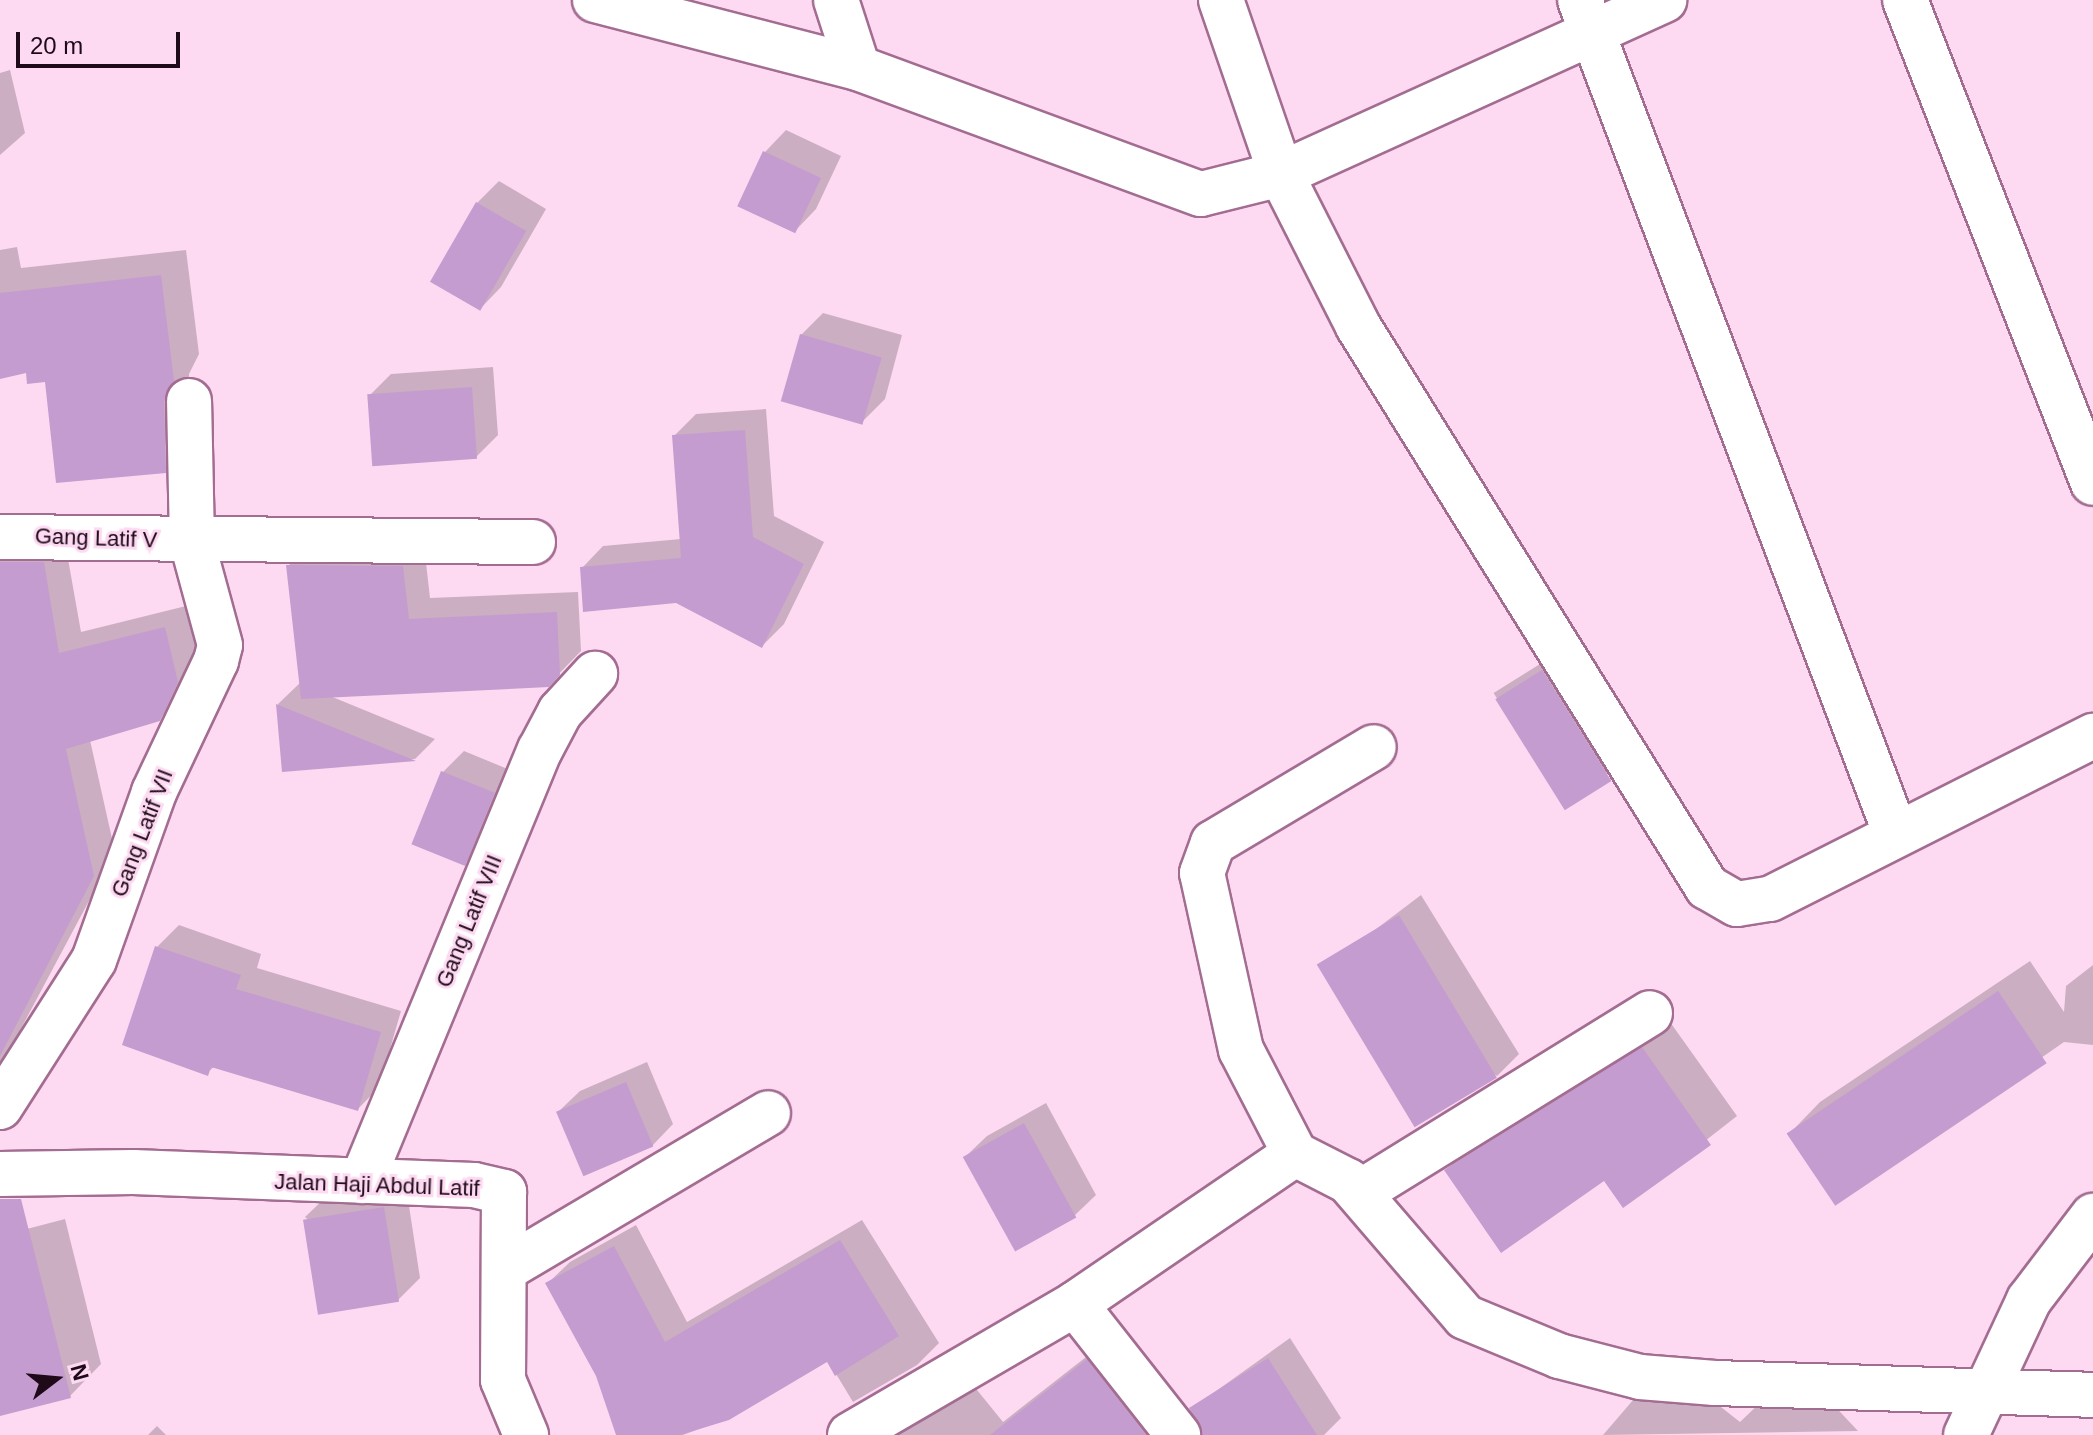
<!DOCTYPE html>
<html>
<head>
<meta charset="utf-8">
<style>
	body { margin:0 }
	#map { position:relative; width:2093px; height:1435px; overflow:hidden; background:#fedaf2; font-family:Helvetica,sans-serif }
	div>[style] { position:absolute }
	.shadow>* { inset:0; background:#0003; transform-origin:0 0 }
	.building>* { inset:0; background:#c59ccf; transform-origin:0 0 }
	.roads { filter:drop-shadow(2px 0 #a36d92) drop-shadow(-2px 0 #a36d92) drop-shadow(0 2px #a36d92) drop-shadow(0 -2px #a36d92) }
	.minor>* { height:44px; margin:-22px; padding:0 22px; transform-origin:22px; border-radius:22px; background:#fff }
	span { translate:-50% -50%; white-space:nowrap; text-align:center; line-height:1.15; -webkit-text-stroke:6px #fedaf2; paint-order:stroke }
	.street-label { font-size:22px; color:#1e0a19 }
	.north { position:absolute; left:16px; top:1339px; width:80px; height:80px; -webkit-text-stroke:6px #fedaf2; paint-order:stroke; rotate:74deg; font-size:22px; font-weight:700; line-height:32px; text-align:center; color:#1e0a19 }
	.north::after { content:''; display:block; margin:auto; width:28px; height:36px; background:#1e0a19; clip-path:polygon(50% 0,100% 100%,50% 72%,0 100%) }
	.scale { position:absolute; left:16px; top:32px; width:164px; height:36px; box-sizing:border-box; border:4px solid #1e0a19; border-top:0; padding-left:10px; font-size:24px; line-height:28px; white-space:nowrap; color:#1e0a19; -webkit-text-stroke:6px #fedaf2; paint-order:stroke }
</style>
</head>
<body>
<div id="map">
	<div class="shadow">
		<i style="clip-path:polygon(10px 70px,25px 133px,0 155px,0 73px)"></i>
		<i style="clip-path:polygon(786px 130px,841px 156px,816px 209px,795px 231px,740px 205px,765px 152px)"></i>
		<i style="clip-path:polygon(499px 181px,546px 209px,501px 287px,480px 309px,477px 203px)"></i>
		<i style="clip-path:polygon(17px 247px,21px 268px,186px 250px,199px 354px,189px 374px,191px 445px,165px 471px,47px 380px,28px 371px,0 377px,0 250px)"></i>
		<i style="clip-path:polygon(823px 313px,902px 335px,885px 399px,863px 421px,801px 335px)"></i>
		<i style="clip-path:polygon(493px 367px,498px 435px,476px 457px,369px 396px,391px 374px)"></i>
		<i style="clip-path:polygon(766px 409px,774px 516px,824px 542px,784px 624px,762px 646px,677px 601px,582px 568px,603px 546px,681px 539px,674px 436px,696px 414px)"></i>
		<i style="clip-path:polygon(0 530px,65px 542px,81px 632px,186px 606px,199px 659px,181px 697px,159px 719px,90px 740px,115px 852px,0 1068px)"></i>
		<i style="clip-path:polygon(310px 544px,424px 545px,430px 598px,578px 592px,581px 651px,548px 685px,330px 696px,435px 739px,415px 759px,284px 769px,278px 704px,301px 682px,289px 565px)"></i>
		<i style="left:1564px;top:649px;width:128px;height:83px;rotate:58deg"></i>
		<i style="clip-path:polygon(464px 751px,515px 772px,486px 842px,465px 863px,443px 772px)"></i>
		<i style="clip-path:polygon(1421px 895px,1519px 1054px,1497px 1076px,1322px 970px)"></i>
		<i style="clip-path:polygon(179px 925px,261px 954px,257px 968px,401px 1011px,379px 1087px,358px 1109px,215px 1066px,207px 1073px,157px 947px)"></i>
		<i style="clip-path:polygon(2030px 961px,2064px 1012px,2066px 986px,2093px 965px,2093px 1045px,2064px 1042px,1835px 1202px,1789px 1134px,1820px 1102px)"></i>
		<i style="clip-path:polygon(1670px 1022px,1737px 1116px,1623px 1205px,1604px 1178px,1446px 1170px,1473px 1144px)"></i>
		<i style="clip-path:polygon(647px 1062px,673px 1124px,652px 1146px,558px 1112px,580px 1091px)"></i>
		<i style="clip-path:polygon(1046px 1103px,1096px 1195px,1074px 1216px,965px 1157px,987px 1136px)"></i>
		<i style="clip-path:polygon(406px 1186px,420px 1278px,398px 1300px,305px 1217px,327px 1196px)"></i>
		<i style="clip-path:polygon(65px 1219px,101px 1364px,70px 1396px,0 1413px,0 1236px)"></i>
		<i style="clip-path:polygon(862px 1220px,939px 1343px,917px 1365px,853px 1402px,827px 1359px,728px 1418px,683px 1435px,619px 1435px,597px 1375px,548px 1283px,570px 1262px,636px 1225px,687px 1322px)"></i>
		<i style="clip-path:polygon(1290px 1338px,1341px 1418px,1324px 1435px,1200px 1435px,1191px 1409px)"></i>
		<i style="clip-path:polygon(1109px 1339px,1189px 1435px,880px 1435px,973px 1385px,1003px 1422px)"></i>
		<i style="clip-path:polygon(1658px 1371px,1679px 1374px,1740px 1422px,1783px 1381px,1812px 1382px,1858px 1431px,1603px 1435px)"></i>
		<i style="clip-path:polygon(157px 1426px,166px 1435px,148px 1435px)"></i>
	</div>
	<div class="building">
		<i style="left:763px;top:151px;width:64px;height:61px;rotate:25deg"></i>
		<i style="left:476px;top:202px;width:58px;height:92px;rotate:30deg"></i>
		<i style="clip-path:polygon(161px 275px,174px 381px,164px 402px,166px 473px,56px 483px,45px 382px,27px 384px,26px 373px,0 379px,0 293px)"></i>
		<i style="left:800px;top:334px;width:85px;height:70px;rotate:16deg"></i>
		<i style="left:472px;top:387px;width:72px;height:105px;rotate:86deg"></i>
		<i style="clip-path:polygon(745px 430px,753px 537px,804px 564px,762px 648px,676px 603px,583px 612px,580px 567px,681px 558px,672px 435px)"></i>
		<i style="clip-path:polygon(0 562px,44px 562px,59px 653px,165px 627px,178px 682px,160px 721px,66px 749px,94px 876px,0 1056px)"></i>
		<i style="clip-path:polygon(286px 565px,403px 566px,409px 619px,557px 612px,560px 675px,549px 687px,301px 699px)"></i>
		<i style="left:1542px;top:670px;width:131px;height:55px;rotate:58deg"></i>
		<i style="clip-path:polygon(276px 704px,416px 761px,282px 772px)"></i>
		<i style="left:441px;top:771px;width:58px;height:79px;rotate:22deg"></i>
		<i style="left:1399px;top:915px;width:190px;height:96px;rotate:59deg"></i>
		<i style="clip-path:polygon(155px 946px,241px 975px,236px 989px,381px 1032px,358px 1111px,211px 1067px,208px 1076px,122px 1045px)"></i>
		<i style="left:1998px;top:991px;width:87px;height:255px;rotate:56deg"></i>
		<i style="clip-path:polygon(1642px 1047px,1711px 1145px,1623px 1208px,1604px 1181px,1501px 1253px,1444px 1170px)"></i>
		<i style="left:626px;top:1082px;width:70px;height:76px;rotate:67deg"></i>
		<i style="left:1024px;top:1123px;width:108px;height:70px;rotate:61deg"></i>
		<i style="clip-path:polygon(0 1199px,21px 1199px,71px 1398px,0 1416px)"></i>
		<i style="left:384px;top:1207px;width:96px;height:82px;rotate:81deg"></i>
		<i style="clip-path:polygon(840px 1240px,899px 1336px,835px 1376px,827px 1362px,729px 1420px,680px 1435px,616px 1435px,596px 1376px,545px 1283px,614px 1246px,665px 1342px)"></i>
		<i style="clip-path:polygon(1268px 1358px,1317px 1435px,1202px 1435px,1189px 1408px)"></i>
		<i style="clip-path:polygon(1087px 1359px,1146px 1435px,990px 1435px)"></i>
	</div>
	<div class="roads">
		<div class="minor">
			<i style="left:595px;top:0;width:272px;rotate:14.5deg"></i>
			<i style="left:858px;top:68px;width:365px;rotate:20.2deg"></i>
			<i style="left:1201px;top:194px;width:82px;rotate:-14deg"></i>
			<i style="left:1281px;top:174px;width:421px;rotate:-24.4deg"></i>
			<i style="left:836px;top:0;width:71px;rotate:72.1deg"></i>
			<i style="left:1221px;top:0;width:184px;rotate:71deg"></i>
			<i style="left:1281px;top:174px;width:170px;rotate:63.1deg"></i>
			<i style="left:1358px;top:326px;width:661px;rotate:58.11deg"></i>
			<i style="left:1707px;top:887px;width:34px;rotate:30deg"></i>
			<i style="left:1737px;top:904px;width:33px;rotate:-9deg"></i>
			<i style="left:1770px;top:899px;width:362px;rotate:-26.8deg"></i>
			<i style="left:1580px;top:0;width:890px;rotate:69.26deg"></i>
			<i style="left:1905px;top:0;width:518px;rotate:68.73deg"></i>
			<i style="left:0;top:537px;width:533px;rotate:0.54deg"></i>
			<i style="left:0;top:1107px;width:174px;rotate:-57.4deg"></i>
			<i style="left:94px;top:960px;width:178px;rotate:-70.3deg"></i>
			<i style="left:154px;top:792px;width:145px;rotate:-64.7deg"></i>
			<i style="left:216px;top:661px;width:16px;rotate:-76deg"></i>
			<i style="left:220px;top:645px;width:107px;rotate:-105.2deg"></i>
			<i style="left:192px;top:542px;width:141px;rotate:-91.2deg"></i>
			<i style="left:1295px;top:1154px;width:117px;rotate:-117.4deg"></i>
			<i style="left:1241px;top:1050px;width:181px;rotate:-102.4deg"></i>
			<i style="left:1202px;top:873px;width:32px;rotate:-70deg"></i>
			<i style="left:1213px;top:843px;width:187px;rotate:-30.8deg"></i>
			<i style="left:0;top:1174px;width:133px;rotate:-0.9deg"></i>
			<i style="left:133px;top:1172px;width:341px;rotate:2.2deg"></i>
			<i style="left:474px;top:1185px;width:31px;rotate:13deg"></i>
			<i style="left:504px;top:1192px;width:188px;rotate:90.3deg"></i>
			<i style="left:503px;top:1380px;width:60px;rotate:67.3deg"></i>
			<i style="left:362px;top:1181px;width:466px;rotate:-67.6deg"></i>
			<i style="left:540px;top:750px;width:43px;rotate:-62.2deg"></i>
			<i style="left:560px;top:712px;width:52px;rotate:-47.4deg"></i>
			<i style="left:1359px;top:1193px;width:342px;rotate:-31.7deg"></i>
			<i style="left:508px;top:1267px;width:302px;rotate:-30.6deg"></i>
			<i style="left:1075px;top:1304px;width:167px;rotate:51.8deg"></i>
			<i style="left:850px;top:1435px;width:260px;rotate:-30.2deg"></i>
			<i style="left:1075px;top:1304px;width:266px;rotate:-34.3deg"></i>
			<i style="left:1295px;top:1154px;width:59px;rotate:27deg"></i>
			<i style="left:1348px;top:1181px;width:179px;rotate:49.3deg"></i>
			<i style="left:1465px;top:1317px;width:102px;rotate:22.5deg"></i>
			<i style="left:1559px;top:1356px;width:84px;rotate:14.5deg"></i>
			<i style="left:1640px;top:1377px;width:75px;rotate:4.6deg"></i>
			<i style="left:1715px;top:1383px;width:378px;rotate:1.8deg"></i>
			<i style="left:1966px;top:1435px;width:149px;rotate:-65deg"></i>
			<i style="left:2029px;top:1300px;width:106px;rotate:-52.7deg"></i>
		</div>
	</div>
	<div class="street-label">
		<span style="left:96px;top:538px;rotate:2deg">Gang Latif V</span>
		<span style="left:142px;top:833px;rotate:-69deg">Gang Latif VII</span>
		<span style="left:469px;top:921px;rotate:-68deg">Gang Latif VIII</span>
		<span style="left:377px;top:1185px;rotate:2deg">Jalan Haji Abdul Latif</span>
	</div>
	<div class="north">N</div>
	<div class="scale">20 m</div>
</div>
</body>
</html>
